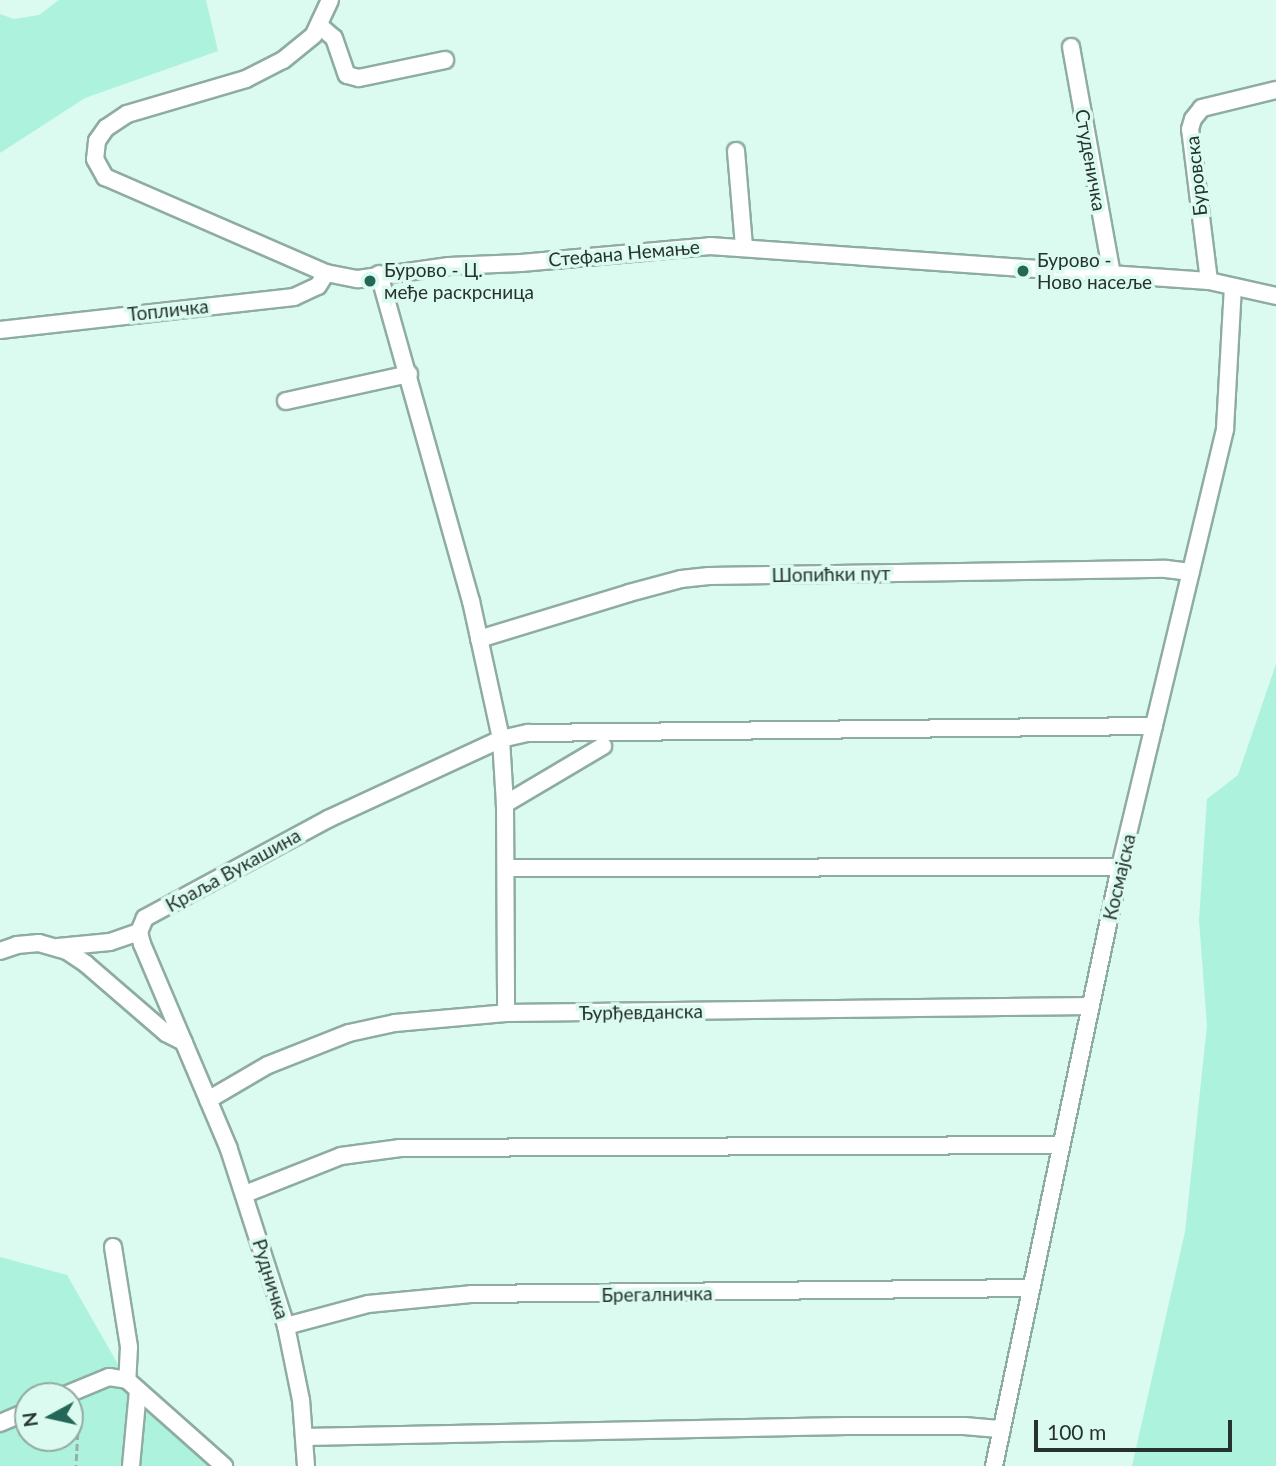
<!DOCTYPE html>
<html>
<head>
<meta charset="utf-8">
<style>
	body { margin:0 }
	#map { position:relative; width:1276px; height:1466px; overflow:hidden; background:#dbfaf0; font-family:Lato,sans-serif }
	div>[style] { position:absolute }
	.green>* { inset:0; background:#adf2dd }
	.path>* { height:2.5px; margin-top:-1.25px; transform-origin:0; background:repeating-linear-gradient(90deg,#97afa7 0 7px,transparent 0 10.5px) }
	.roads { filter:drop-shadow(2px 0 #8faca3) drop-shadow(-2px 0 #8faca3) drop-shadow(0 2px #8faca3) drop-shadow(0 -2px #8faca3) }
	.minor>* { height:16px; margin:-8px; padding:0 8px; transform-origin:8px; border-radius:8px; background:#fff }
	.dots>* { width:19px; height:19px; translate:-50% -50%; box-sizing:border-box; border:4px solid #dbfaf0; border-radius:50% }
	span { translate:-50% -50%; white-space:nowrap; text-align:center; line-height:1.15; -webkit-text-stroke:7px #dbfaf0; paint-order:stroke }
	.street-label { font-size:19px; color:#26322e }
	.poi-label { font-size:19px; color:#26322e }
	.left { translate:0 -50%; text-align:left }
	.north { position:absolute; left:14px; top:1382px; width:70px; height:70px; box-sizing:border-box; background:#dbfaf0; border:2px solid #93aaa2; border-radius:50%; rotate:262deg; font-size:19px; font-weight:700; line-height:28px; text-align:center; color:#26322e }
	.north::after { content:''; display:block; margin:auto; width:24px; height:32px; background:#256757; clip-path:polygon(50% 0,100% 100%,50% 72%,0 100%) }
	.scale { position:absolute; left:1034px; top:1420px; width:198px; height:32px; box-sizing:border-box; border:4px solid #26322e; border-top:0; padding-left:9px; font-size:21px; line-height:24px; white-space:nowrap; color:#26322e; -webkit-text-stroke:5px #dbfaf0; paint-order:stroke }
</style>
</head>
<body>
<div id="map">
	<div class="green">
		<i style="clip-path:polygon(59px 0,206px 0,218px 51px,85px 98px,0 153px,0 14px,14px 19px,39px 15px)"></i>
		<i style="clip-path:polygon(1276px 664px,1276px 1466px,1132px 1466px,1185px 1232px,1207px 1026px,1199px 920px,1207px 799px,1238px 775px)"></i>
		<i style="clip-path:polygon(evenodd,0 1257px,67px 1275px,119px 1366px,230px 1466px,0 1466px,0 1257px,28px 1396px,70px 1396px,70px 1438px,28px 1438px,28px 1396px)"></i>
	</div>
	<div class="path">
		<i style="left:70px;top:1419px;width:16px;rotate:60deg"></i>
		<i style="left:78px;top:1433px;width:33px;rotate:93deg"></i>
	</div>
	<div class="roads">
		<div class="minor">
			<i style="left:330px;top:0;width:38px;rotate:115deg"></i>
			<i style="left:314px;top:35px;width:40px;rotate:141deg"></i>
			<i style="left:283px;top:60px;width:42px;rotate:152.8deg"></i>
			<i style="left:246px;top:79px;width:124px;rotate:163.6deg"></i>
			<i style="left:127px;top:114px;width:25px;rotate:146deg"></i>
			<i style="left:106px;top:128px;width:16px;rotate:125deg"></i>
			<i style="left:97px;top:141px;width:18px;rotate:96deg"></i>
			<i style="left:95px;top:159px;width:21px;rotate:61deg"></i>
			<i style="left:105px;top:177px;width:241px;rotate:23.5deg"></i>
			<i style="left:326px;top:273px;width:33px;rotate:11deg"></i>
			<i style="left:358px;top:279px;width:92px;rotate:-8.1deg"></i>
			<i style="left:449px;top:266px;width:72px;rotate:-2.4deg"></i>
			<i style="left:521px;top:263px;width:190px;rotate:-5.1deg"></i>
			<i style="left:710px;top:246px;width:500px;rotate:4.01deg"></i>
			<i style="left:1209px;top:281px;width:69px;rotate:12.6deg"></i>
			<i style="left:320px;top:26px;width:18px;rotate:41deg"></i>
			<i style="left:334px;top:38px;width:39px;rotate:71deg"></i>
			<i style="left:347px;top:75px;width:12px;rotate:14deg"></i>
			<i style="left:359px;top:78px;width:88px;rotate:-11.8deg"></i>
			<i style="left:1071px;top:47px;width:231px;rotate:79.8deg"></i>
			<i style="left:736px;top:151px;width:96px;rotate:85.2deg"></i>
			<i style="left:379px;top:274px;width:340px;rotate:74.3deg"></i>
			<i style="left:471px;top:601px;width:141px;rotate:77.7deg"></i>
			<i style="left:501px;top:739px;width:65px;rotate:86.5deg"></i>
			<i style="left:505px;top:804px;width:209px;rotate:89.7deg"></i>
			<i style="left:1209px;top:281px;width:153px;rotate:-97.1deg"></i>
			<i style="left:1190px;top:129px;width:10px;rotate:-73deg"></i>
			<i style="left:1193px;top:119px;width:14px;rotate:-51deg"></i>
			<i style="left:1202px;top:108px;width:76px;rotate:-13.7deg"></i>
			<i style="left:0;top:330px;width:296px;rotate:-6.4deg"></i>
			<i style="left:294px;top:297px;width:26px;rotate:-25deg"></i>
			<i style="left:318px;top:286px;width:15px;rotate:-58deg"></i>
			<i style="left:286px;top:401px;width:126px;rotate:-12.4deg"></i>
			<i style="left:479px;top:639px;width:157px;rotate:-17deg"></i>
			<i style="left:629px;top:593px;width:54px;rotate:-15.1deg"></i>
			<i style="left:681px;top:579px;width:28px;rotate:-6deg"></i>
			<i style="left:709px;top:576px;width:457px;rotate:-0.9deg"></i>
			<i style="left:1166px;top:569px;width:25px;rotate:7deg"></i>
			<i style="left:505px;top:804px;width:114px;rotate:-30.6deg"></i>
			<i style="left:506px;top:868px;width:614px;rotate:-0.09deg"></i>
			<i style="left:58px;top:947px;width:52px;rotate:-5.5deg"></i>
			<i style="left:110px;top:942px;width:31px;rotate:-19deg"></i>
			<i style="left:0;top:951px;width:18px;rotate:-19deg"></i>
			<i style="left:17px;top:945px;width:22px;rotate:-5deg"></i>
			<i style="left:39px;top:943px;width:29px;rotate:16deg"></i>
			<i style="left:67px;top:951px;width:23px;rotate:34deg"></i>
			<i style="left:86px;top:964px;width:106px;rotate:40.8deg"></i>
			<i style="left:166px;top:1033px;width:20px;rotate:27deg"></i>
			<i style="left:208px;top:1100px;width:69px;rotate:-30.3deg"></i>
			<i style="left:268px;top:1065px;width:87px;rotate:-21.6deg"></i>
			<i style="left:349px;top:1033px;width:47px;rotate:-12.3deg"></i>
			<i style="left:395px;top:1023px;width:111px;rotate:-5.1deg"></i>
			<i style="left:506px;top:1013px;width:585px;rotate:-0.69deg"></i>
			<i style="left:245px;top:1194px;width:103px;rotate:-21.6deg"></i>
			<i style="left:341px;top:1156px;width:60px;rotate:-7.7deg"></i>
			<i style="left:400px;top:1148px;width:661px;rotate:-0.26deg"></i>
			<i style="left:113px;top:1247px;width:101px;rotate:80.9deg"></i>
			<i style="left:129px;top:1347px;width:33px;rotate:93deg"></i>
			<i style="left:286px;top:1326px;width:85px;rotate:-15deg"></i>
			<i style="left:368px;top:1304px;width:103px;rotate:-5.5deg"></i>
			<i style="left:471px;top:1294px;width:560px;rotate:-0.61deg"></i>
			<i style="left:63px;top:1396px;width:50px;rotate:-22.4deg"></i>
			<i style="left:109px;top:1377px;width:18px;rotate:9deg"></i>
			<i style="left:127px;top:1380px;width:130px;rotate:41.6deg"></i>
			<i style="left:0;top:1423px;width:30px;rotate:-23deg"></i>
			<i style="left:304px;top:1437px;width:543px;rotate:-1.16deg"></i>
			<i style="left:847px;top:1426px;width:117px"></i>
			<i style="left:964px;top:1426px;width:38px;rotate:5deg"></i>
			<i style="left:131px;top:1466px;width:76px;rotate:-84.7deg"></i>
			<i style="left:306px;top:1466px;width:66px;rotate:-94.3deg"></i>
			<i style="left:301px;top:1400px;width:76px;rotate:-101.5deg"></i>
			<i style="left:286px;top:1326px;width:186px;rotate:-107.9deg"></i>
			<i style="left:229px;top:1149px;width:223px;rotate:-113deg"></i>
			<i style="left:142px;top:944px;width:12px;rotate:-104deg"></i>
			<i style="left:139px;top:932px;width:15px;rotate:-67deg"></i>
			<i style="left:145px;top:918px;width:208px;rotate:-28.4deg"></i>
			<i style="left:328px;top:819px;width:191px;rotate:-24.8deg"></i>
			<i style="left:501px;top:739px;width:28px;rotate:-13deg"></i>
			<i style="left:528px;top:733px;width:626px;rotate:-0.64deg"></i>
			<i style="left:994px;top:1466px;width:612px;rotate:-78.12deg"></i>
			<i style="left:1120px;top:867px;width:450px;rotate:-76.5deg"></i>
			<i style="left:1225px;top:429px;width:142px;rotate:-86.8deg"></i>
		</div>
	</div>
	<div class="dots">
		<i style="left:1023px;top:271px;background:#256757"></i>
		<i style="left:370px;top:281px;background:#256757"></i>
	</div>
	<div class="street-label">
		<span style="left:1091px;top:160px;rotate:80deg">Студеничка</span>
		<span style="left:1196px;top:176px;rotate:-96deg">Буровска</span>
		<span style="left:624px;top:253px;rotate:-5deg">Стефана Немање</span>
		<span style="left:168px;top:310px;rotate:-6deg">Топличка</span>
		<span style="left:831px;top:574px;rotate:-1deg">Шопићки пут</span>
		<span style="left:233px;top:870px;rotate:-29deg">Краља Вукашина</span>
		<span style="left:1119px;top:877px;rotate:-77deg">Космајска</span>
		<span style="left:641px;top:1012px;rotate:-1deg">Ђурђевданска</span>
		<span style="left:271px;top:1279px;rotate:73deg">Рудничка</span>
		<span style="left:657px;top:1294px;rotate:-1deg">Брегалничка</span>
	</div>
	<div class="poi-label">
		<span class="left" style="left:1037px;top:271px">Бурово -<br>Ново насеље</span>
		<span class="left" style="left:384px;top:281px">Бурово - Ц.<br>међе раскрсница</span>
	</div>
	<div class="north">N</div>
	<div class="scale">100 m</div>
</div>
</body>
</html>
